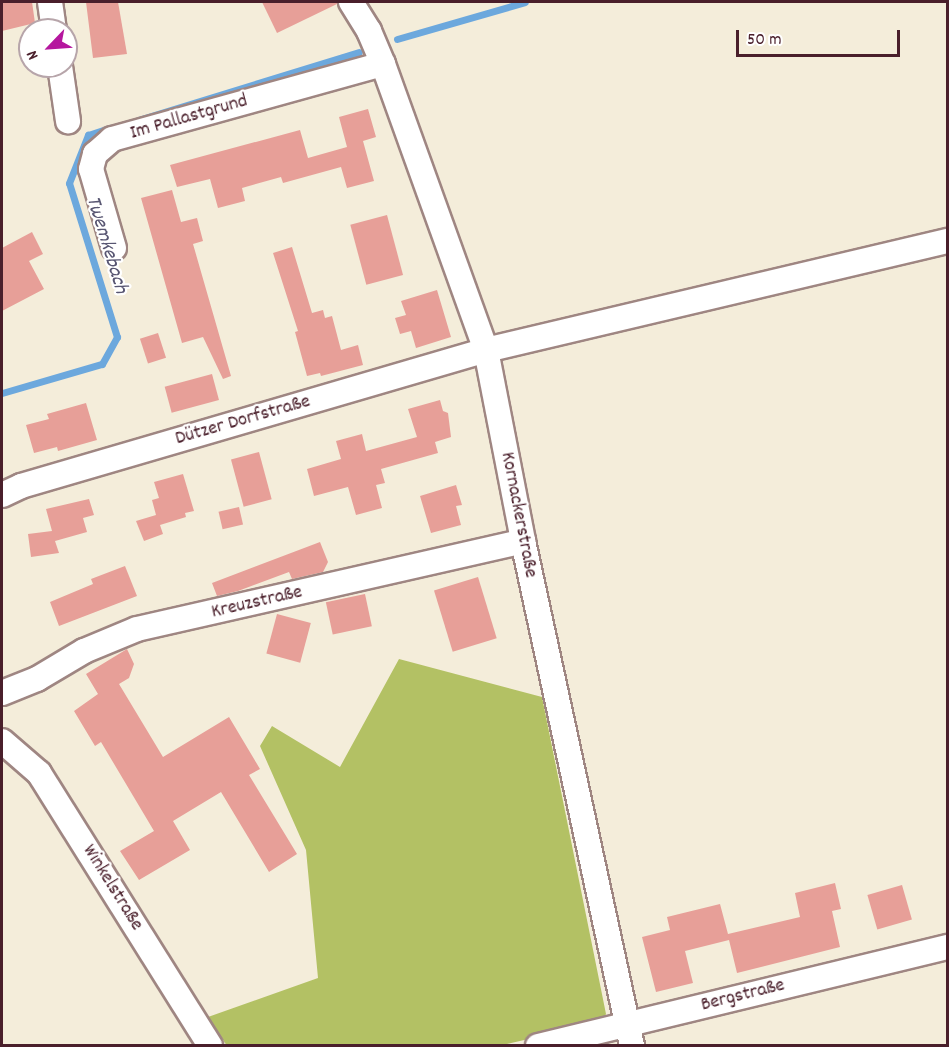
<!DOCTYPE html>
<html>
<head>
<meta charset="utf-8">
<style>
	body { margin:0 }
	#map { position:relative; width:949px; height:1047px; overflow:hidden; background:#f4edda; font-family:Dekko,sans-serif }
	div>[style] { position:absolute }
	.green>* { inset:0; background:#b3c164 }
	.stream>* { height:7px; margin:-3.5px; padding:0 3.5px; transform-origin:3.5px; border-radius:3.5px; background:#6ca8dd }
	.building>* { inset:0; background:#e79f98; transform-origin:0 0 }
	.roads { filter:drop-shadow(2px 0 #9f8682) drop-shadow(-2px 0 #9f8682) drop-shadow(0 2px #9f8682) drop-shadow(0 -2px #9f8682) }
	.minor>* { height:24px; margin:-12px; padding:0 12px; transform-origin:12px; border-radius:12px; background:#fff }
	span { translate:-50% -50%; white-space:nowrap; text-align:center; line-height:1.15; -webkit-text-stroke:4.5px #fff; paint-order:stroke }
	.street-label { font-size:20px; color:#4a1f2b }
	.water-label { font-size:21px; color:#585672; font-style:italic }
	.frame { position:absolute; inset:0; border:3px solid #4a1f2b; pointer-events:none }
	.north { position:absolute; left:18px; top:18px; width:60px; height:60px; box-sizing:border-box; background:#fff; border:2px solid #b7a5aa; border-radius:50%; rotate:245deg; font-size:16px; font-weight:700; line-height:24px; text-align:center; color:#4a1f2b }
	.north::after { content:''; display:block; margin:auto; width:21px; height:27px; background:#b5179e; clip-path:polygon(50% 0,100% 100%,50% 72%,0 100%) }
	.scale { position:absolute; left:736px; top:30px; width:164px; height:27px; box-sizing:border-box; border:3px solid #4a1f2b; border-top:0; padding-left:8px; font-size:18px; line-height:21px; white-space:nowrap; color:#4a1f2b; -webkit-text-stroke:4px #fff; paint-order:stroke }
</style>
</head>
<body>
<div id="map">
	<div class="green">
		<i style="clip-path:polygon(399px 659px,542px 697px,606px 1014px,602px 1022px,503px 1045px,227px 1046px,208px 1017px,318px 978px,306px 850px,260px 746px,272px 726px,340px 767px)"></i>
	</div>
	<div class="stream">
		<i style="left:397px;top:39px;width:133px;rotate:-16.1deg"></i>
		<i style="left:138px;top:120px;width:231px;rotate:-17.1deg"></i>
		<i style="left:2px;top:393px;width:104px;rotate:-16.2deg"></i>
		<i style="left:102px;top:364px;width:31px;rotate:-61deg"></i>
		<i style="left:117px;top:337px;width:161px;rotate:-107.3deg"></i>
		<i style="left:69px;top:183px;width:52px;rotate:-68.4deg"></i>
		<i style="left:88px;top:135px;width:23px;rotate:-18deg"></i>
	</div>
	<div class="building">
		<i style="clip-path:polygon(2px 2px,32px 2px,35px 23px,2px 31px)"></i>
		<i style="clip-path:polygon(86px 2px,118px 2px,127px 54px,93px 58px)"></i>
		<i style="clip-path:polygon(262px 2px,337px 2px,337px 4px,277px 33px)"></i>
		<i style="clip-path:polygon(368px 109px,376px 137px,363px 141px,374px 181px,347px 188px,341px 167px,283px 183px,281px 177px,242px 188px,245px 201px,218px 208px,210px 179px,177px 187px,170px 165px,300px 130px,308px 158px,347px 147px,339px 117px)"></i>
		<i style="clip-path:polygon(172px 190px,181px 222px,197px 218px,203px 241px,193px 244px,231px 376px,223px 379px,203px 337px,182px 343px,141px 198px)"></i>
		<i style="left:387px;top:215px;width:62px;height:38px;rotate:75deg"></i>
		<i style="clip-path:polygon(32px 232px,43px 254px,29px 261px,44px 289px,2px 311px,2px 248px)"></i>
		<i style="clip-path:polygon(292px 247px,312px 313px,323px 310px,325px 318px,332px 316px,341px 350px,358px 345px,363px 365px,321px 376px,320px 373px,307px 376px,295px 332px,298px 331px,273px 253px)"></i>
		<i style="clip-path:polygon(437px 290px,451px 337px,416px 348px,411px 331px,400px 334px,395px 318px,406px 315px,401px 301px)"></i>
		<i style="left:158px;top:333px;width:26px;height:19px;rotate:72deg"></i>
		<i style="left:212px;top:374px;width:27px;height:49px;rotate:75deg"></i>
		<i style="clip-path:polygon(440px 400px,443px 411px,448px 413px,451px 437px,435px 442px,438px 453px,381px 469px,385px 483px,376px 485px,382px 508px,356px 515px,348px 487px,314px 496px,307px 469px,341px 459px,336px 441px,362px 434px,366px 451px,417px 437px,408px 409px)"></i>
		<i style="clip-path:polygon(86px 403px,97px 440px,58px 451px,57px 447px,34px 453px,26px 425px,49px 419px,47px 414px)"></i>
		<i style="left:259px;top:452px;width:49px;height:29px;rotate:75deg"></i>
		<i style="clip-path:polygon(183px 474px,194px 511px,185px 513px,186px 517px,160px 525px,163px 534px,144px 541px,136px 521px,156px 515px,152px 500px,159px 498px,154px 482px)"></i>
		<i style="clip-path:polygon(456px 485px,462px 505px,456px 506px,461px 525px,431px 533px,420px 496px)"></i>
		<i style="clip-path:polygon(89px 499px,94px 515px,83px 518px,87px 532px,55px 541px,59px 553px,31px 557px,28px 534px,52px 531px,46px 509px)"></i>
		<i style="left:239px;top:507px;width:18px;height:21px;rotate:77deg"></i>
		<i style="clip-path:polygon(320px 542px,328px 562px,323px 572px,292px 579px,289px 572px,238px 591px,217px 596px,212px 583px)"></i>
		<i style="clip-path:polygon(125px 566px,137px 596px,59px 626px,50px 602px,93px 584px,91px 579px)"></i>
		<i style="left:478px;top:577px;width:64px;height:46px;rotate:73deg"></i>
		<i style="left:365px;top:594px;width:33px;height:40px;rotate:78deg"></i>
		<i style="left:277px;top:614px;width:35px;height:41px;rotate:15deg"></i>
		<i style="clip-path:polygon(127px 649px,134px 664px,129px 678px,119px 684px,163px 757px,229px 717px,260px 769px,249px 775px,297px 854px,269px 872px,221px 792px,173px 821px,190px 850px,139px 880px,120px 851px,154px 831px,101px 742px,95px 746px,74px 711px,98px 694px,86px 674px)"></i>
		<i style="clip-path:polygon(835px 883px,841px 909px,832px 911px,840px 947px,737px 973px,729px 940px,685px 951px,693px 983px,656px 992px,642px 937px,670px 930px,667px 917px,720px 904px,728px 934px,800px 917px,795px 893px)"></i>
		<i style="left:902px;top:885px;width:36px;height:36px;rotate:74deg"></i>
	</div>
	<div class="roads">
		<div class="minor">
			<i style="left:50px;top:2px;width:28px;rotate:82deg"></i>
			<i style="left:351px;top:2px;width:34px;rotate:58deg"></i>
			<i style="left:369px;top:31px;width:36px;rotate:67deg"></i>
			<i style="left:383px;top:64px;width:304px;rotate:70.2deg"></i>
			<i style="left:486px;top:350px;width:195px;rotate:79deg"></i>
			<i style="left:523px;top:541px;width:517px;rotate:77.82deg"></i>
			<i style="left:60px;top:66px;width:56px;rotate:81.7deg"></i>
			<i style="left:114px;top:248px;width:82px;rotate:-106.2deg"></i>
			<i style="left:91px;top:169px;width:16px;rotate:-75deg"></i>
			<i style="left:95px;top:154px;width:23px;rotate:-41deg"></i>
			<i style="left:112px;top:139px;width:281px;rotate:-15.5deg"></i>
			<i style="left:2px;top:495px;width:21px;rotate:-25deg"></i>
			<i style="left:21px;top:486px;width:484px;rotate:-16.3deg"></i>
			<i style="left:486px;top:350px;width:475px;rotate:-13.3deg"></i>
			<i style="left:2px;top:693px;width:38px;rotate:-22deg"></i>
			<i style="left:37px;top:679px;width:55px;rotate:-30.8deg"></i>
			<i style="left:84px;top:651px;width:57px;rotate:-22.5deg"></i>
			<i style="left:137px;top:629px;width:396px;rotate:-12.8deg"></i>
			<i style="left:2px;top:741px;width:49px;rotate:40.9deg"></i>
			<i style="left:39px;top:773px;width:322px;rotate:57.9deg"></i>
			<i style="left:538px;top:1046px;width:422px;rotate:-13.6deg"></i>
		</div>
	</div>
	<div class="street-label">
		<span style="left:189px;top:118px;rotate:-16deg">Im Pallastgrund</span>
		<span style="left:243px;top:421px;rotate:-16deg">Dützer Dorfstraße</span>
		<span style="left:518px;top:515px;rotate:79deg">Kornackerstraße</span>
		<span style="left:257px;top:603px;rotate:-13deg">Kreuzstraße</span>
		<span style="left:112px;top:888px;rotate:58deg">Winkelstraße</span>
		<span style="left:743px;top:996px;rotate:-14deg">Bergstraße</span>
	</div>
	<div class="water-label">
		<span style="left:106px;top:245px;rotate:73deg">Twemkebach</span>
	</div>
	<div class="frame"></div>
	<div class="north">N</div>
	<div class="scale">50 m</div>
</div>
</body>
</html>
